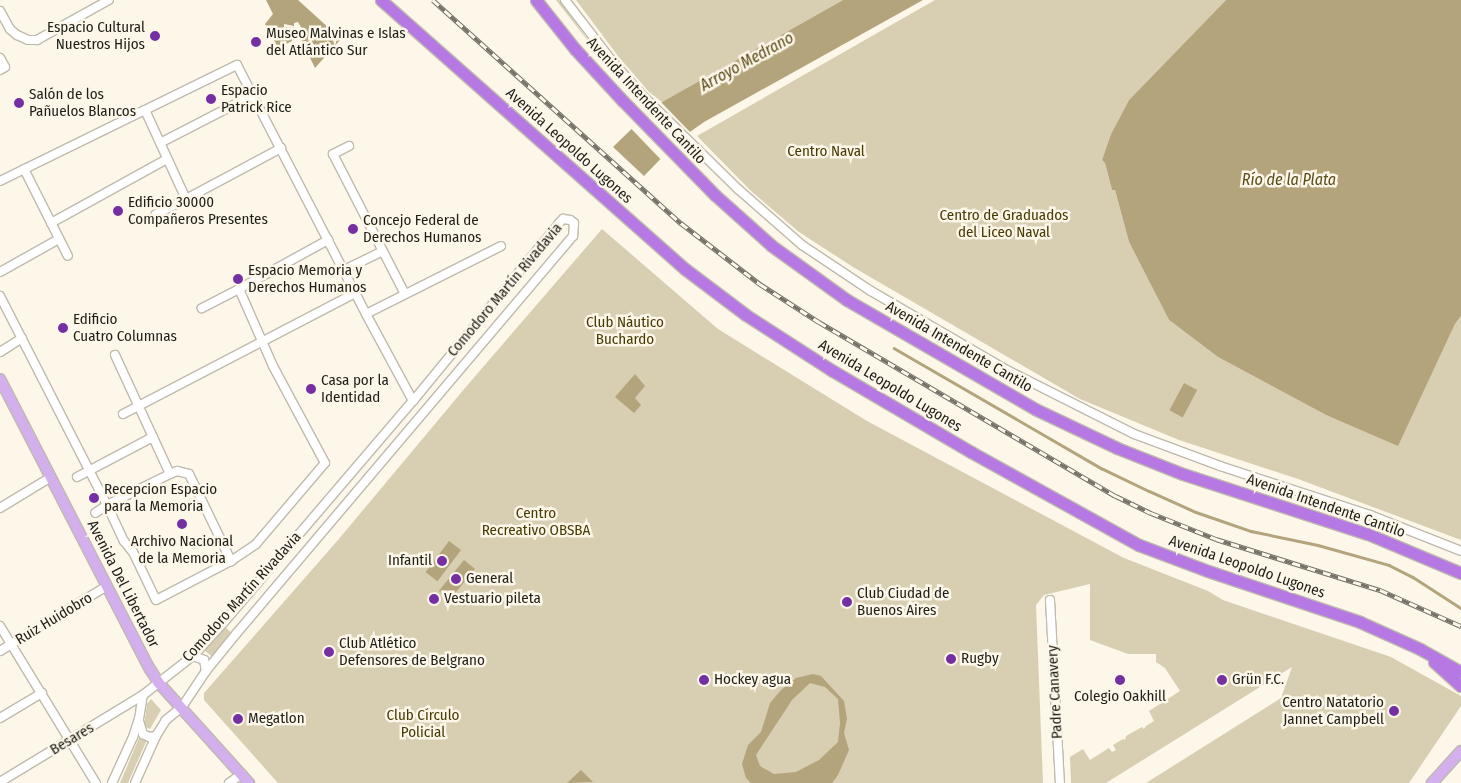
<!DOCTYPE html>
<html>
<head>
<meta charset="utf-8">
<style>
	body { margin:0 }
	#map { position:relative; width:1461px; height:783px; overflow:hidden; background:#fcf7e9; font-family:"Fira Sans Condensed",sans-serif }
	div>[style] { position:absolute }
	.green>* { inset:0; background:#d8ceb2; transform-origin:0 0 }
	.water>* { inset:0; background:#b3a47c; transform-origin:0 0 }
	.pier>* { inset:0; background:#fcf7e9; transform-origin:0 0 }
	.stream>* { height:2.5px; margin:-1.25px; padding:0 1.25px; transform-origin:1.25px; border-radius:1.25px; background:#b3a47c }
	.roads { filter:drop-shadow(1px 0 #bfbaad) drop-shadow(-1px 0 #bfbaad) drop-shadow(0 1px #bfbaad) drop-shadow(0 -1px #bfbaad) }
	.minor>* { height:8px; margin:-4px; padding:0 4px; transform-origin:4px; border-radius:4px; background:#fff }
	.major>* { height:10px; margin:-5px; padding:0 5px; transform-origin:5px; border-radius:5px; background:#d3afee }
	.highway>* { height:11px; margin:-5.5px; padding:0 5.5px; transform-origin:5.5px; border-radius:5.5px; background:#b679e3 }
	.rail>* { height:4.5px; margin-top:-2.25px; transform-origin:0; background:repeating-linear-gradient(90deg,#fcf7e9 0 8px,#747269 0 16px); box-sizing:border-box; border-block:1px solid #747269 }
	.dots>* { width:14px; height:14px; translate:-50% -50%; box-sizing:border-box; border:2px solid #fcf7e9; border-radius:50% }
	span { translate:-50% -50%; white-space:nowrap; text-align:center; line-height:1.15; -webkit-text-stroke:5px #fcf7e9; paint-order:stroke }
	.poi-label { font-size:15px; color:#1f1e19 }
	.right { translate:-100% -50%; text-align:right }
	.left { translate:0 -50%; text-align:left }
	.street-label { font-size:15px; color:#1f1e19 }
	.park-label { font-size:15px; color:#4a3a03 }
	.water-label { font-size:16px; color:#5c4b1a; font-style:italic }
</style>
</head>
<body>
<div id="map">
	<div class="green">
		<i style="clip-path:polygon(556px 0,559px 0,602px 59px)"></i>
		<i style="clip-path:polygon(576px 0,843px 0,662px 102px,649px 92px,618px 56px)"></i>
		<i style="clip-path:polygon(935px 0,1226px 0,1129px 100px,1111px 134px,1102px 160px,1105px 163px,1112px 190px,1115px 190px,1129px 242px,1169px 320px,1218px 357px,1326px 415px,1398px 445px,1455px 324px,1461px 316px,1461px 540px,1298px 479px,1179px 440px,1080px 399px,853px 267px,799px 232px,751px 191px,697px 136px)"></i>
		<i style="clip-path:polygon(602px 229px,718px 329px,867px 421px,1124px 558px,1208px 591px,1223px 600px,1391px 657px,1461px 696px,1461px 706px,1409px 783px,1146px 783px,1281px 698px,1292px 667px,1106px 783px,1071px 783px,1070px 757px,1083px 749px,1090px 760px,1109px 748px,1112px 752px,1116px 750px,1113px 745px,1123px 739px,1125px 740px,1126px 736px,1142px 727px,1144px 729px,1146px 726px,1154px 721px,1149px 711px,1180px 691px,1165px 668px,1156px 662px,1156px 654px,1128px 654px,1090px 640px,1090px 584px,1044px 595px,1036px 605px,1043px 783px,278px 783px,204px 700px,204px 693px,338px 540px,465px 388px)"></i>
		<i style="left:225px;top:627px;width:11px;height:31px;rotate:41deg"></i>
		<i style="clip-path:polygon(151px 699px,161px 710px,150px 729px,144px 726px,147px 704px)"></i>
		<i style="clip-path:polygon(139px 738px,146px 740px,146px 742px,128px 783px,120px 783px)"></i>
	</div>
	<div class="water">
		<i style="clip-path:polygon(evenodd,266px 0,298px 0,341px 39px,315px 68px,300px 37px,278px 48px,265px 24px,273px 14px,266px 0,298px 22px,302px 29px,302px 32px,299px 29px,301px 34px,293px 27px,292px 32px,289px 27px,288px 30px,287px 27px,284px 29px,284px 24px,294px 26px,294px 23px,298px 22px)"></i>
		<i style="clip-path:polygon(843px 0,923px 0,704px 122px,680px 139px,644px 176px,613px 147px,650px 111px,662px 102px)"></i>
		<i style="clip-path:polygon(1226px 0,1461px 0,1461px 316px,1455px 324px,1398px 446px,1326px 415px,1218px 357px,1169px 320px,1129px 242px,1115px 190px,1112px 190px,1105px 163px,1102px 160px,1111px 134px,1129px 100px)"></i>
		<i style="clip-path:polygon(635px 374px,645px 386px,635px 398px,641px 405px,634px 413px,615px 397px)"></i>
		<i style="left:1184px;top:383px;width:15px;height:31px;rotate:28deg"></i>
		<i style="left:449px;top:541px;width:15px;height:39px;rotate:37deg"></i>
		<i style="left:464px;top:560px;width:14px;height:40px;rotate:39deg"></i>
		<i style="clip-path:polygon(evenodd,813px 674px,821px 676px,844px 701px,847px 719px,844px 733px,849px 750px,838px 775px,832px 783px,751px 783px,746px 778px,742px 764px,748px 745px,761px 732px,770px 703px,781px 690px,796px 678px,813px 674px,810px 683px,825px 687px,838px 699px,840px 723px,838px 742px,819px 760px,796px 772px,774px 774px,760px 766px,756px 755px,792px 700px,810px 683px)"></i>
		<i style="clip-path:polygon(581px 770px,593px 782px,567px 783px)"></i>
	</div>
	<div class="pier">
		<i style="left:660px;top:101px;width:46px;height:40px;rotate:46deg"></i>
	</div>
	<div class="stream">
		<i style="left:894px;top:348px;width:241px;rotate:30.1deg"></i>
		<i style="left:1103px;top:469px;width:51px;rotate:25.6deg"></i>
		<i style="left:1149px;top:491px;width:51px;rotate:24.1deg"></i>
		<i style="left:1196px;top:512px;width:58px;rotate:19.1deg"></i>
		<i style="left:1251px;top:531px;width:68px;rotate:11.8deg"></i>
		<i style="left:1318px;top:545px;width:74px;rotate:15.7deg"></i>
		<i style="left:1389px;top:565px;width:27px;rotate:27deg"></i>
		<i style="left:1413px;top:577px;width:57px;rotate:32.9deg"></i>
	</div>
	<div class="roads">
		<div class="minor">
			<i style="left:565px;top:0;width:77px;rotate:52.4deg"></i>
			<i style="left:612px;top:61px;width:47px;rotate:48.5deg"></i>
			<i style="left:643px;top:96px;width:133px;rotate:44.4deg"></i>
			<i style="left:738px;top:189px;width:85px;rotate:41.2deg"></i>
			<i style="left:802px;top:245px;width:83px;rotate:33.7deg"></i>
			<i style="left:871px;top:291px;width:157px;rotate:30.2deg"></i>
			<i style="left:1007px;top:370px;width:142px;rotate:26.7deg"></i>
			<i style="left:1134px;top:434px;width:92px;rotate:20.4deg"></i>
			<i style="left:1220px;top:466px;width:158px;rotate:18.1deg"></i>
			<i style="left:1370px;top:515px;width:98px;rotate:21.6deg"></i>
			<i style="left:0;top:11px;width:21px;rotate:61deg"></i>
			<i style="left:10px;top:29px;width:9px;rotate:41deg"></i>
			<i style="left:17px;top:35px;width:12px;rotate:24deg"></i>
			<i style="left:28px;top:40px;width:9px"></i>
			<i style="left:37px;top:40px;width:82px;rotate:-29.1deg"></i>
			<i style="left:0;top:58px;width:10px;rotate:61deg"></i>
			<i style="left:5px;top:67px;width:6px;rotate:149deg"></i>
			<i style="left:145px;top:110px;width:98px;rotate:65.3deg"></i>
			<i style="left:186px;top:199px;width:34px;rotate:153deg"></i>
			<i style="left:160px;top:143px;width:105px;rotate:-27.3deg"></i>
			<i style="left:349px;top:146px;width:18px;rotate:153deg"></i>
			<i style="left:333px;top:154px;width:157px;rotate:62.8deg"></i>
			<i style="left:24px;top:169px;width:97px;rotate:63.2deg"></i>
			<i style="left:0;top:181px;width:264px;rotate:-26.1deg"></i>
			<i style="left:237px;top:65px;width:280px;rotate:62.6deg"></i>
			<i style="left:366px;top:314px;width:99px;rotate:61.6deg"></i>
			<i style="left:186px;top:199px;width:108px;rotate:-28.2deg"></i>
			<i style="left:51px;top:223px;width:132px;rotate:-28.9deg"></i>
			<i style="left:344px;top:270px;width:43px;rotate:-26deg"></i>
			<i style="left:0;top:272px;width:68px;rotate:-29.2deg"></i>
			<i style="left:239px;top:289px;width:102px;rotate:-28.8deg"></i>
			<i style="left:0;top:296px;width:235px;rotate:62.9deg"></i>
			<i style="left:107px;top:505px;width:14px;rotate:146deg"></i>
			<i style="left:366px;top:314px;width:151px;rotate:-26.7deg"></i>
			<i style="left:0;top:352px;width:26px;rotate:-32deg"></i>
			<i style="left:115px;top:355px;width:131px;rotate:65.2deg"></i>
			<i style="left:170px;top:474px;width:70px;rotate:153.8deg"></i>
			<i style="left:107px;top:505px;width:40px;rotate:65deg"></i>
			<i style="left:124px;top:541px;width:14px;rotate:51deg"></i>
			<i style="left:133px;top:552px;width:53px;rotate:64.4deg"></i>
			<i style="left:156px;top:600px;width:85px;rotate:-27.5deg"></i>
			<i style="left:231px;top:561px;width:30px;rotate:-34deg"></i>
			<i style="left:256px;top:544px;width:106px;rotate:-49.6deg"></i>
			<i style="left:325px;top:463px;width:110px;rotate:-118.2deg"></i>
			<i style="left:273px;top:366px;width:84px;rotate:-113.8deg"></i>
			<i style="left:239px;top:289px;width:42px;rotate:152.8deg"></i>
			<i style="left:123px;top:414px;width:262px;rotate:-27.5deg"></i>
			<i style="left:170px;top:474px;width:8px;rotate:-23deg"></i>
			<i style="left:177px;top:471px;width:12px;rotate:14deg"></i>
			<i style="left:189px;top:474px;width:97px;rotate:64.2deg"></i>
			<i style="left:77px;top:477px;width:86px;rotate:-27.8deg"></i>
			<i style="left:0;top:508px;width:60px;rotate:-31.3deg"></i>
			<i style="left:1050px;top:600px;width:183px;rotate:86.9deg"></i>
			<i style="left:0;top:626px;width:184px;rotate:58.6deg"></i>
			<i style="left:0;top:651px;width:125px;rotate:-31.3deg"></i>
			<i style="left:193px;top:656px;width:12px;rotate:20deg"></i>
			<i style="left:204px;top:660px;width:11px;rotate:80deg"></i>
			<i style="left:0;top:718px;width:49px;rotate:-30.8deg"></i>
			<i style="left:139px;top:721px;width:14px;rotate:73deg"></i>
			<i style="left:143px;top:734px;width:7px;rotate:27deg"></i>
			<i style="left:149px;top:737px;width:7px;rotate:-8deg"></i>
			<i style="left:0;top:782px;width:167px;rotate:-31.3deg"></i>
			<i style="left:143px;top:695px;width:63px;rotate:-38deg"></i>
			<i style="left:193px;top:656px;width:46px;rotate:-47.6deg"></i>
			<i style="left:224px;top:622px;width:291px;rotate:-49.5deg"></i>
			<i style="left:413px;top:401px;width:230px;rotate:-50.6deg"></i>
			<i style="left:559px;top:223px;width:6px;rotate:-45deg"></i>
			<i style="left:563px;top:219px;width:7px;rotate:8deg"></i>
			<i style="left:570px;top:220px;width:5px;rotate:37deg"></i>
			<i style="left:574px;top:223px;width:13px;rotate:94deg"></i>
			<i style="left:573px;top:236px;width:522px;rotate:130.26deg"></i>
			<i style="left:236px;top:634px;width:48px;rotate:129deg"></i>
			<i style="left:206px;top:671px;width:43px;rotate:123.7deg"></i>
			<i style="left:182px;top:707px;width:21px;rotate:141deg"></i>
			<i style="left:166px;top:720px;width:19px;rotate:122deg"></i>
			<i style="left:156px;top:736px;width:51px;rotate:114.1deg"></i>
			<i style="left:112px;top:783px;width:51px;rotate:-65.5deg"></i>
			<i style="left:133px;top:737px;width:19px;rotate:-72deg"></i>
			<i style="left:139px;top:719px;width:24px;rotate:-81deg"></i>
			<i style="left:229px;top:783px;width:16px;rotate:-35deg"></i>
		</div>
		<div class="major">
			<i style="left:0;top:379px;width:326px;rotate:62.7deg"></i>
			<i style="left:150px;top:669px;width:15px;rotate:58deg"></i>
			<i style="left:158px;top:682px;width:136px;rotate:48deg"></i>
			<i style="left:1432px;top:783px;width:43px;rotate:-47.8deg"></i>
		</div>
		<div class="highway">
			<i style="left:381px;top:0;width:406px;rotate:41.5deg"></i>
			<i style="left:685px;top:269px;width:76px;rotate:37deg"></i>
			<i style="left:746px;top:315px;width:103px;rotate:32.8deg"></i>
			<i style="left:833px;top:371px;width:160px;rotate:30.4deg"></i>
			<i style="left:971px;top:452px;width:192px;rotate:29deg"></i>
			<i style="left:1139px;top:545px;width:74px;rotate:20.6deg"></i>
			<i style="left:1208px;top:571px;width:160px;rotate:18.5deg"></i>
			<i style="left:1360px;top:622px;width:66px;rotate:24.2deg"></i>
			<i style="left:1420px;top:649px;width:47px;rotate:29.3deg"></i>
			<i style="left:536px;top:0;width:63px;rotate:51.5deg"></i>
			<i style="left:575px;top:49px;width:71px;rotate:47.3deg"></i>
			<i style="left:623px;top:101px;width:132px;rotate:45.6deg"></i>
			<i style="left:715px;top:195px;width:76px;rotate:41.8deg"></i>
			<i style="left:772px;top:246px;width:92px;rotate:35.8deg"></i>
			<i style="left:847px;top:300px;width:217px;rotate:30.1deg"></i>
			<i style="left:1035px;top:409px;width:91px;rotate:25.4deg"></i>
			<i style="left:1117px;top:448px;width:71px;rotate:21.5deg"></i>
			<i style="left:1183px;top:474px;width:194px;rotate:18deg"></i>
			<i style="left:1368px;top:534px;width:101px;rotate:22.8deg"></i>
			<i style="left:1434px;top:662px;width:36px;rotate:42deg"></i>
		</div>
	</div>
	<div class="rail">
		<i style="left:433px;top:0;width:334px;rotate:42deg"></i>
		<i style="left:681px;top:223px;width:100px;rotate:37.7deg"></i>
		<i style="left:760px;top:284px;width:70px;rotate:32.8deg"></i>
		<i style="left:819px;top:322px;width:344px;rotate:30.4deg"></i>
		<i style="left:1116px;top:496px;width:39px;rotate:26deg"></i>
		<i style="left:1151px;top:513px;width:70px;rotate:21.8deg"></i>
		<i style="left:1216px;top:539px;width:172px;rotate:17.3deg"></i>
		<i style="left:1380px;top:590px;width:89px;rotate:24deg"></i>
	</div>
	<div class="dots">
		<i style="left:155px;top:36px;background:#762fa3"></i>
		<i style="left:256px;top:42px;background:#762fa3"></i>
		<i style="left:211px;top:99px;background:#762fa3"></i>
		<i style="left:19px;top:103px;background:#762fa3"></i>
		<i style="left:118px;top:211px;background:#762fa3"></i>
		<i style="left:353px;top:229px;background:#762fa3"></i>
		<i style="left:238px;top:279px;background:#762fa3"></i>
		<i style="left:63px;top:328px;background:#762fa3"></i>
		<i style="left:311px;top:389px;background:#762fa3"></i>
		<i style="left:94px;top:498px;background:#762fa3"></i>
		<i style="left:182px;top:524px;background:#762fa3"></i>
		<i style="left:442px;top:561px;background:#762fa3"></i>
		<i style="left:456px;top:579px;background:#762fa3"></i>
		<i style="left:434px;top:599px;background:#762fa3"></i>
		<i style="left:847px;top:602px;background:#762fa3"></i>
		<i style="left:329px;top:652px;background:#762fa3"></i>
		<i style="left:951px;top:659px;background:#762fa3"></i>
		<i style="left:704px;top:680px;background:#762fa3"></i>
		<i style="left:1120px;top:680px;background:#762fa3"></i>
		<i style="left:1222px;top:680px;background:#762fa3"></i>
		<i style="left:1394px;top:711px;background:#762fa3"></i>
		<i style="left:238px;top:719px;background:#762fa3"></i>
	</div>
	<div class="poi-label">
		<span class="right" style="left:145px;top:36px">Espacio Cultural<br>Nuestros Hijos</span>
		<span class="left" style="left:266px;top:42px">Museo Malvinas e Islas<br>del Atlántico Sur</span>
		<span class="left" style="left:221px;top:99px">Espacio<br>Patrick Rice</span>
		<span class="left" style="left:29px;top:103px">Salón de los<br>Pañuelos Blancos</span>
		<span class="left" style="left:128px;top:211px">Edificio 30000<br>Compañeros Presentes</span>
		<span class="left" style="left:363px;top:229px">Concejo Federal de<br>Derechos Humanos</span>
		<span class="left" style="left:248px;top:279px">Espacio Memoria y<br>Derechos Humanos</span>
		<span class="left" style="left:73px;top:328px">Edificio<br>Cuatro Columnas</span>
		<span class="left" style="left:321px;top:389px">Casa por la<br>Identidad</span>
		<span class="left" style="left:104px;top:498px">Recepcion Espacio<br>para la Memoria</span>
		<span style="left:182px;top:550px">Archivo Nacional<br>de la Memoria</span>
		<span class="right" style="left:432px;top:561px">Infantil</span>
		<span class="left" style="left:466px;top:579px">General</span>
		<span class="left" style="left:857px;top:602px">Club Ciudad de<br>Buenos Aires</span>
		<span class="left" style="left:444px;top:599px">Vestuario pileta</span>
		<span class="left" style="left:339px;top:652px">Club Atlético<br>Defensores de Belgrano</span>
		<span class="left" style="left:961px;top:659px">Rugby</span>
		<span class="left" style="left:714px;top:680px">Hockey agua</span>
		<span class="left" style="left:1232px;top:680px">Grün F.C.</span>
		<span style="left:1120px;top:697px">Colegio Oakhill</span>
		<span class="right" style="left:1384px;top:711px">Centro Natatorio<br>Jannet Campbell</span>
		<span class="left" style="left:248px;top:719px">Megatlon</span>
	</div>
	<div class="street-label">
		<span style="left:646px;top:101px;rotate:47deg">Avenida Intendente Cantilo</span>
		<span style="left:569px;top:146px;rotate:42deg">Avenida Leopoldo Lugones</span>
		<span style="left:505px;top:290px;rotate:-50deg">Comodoro Martín Rivadavia</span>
		<span style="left:959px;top:347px;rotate:30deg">Avenida Intendente Cantilo</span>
		<span style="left:890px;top:386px;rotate:31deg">Avenida Leopoldo Lugones</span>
		<span style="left:1326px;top:506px;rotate:19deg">Avenida Intendente Cantilo</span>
		<span style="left:1247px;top:567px;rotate:19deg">Avenida Leopoldo Lugones</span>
		<span style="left:123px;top:584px;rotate:63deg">Avenida Del Libertador</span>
		<span style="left:242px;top:597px;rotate:-48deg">Comodoro Martín Rivadavia</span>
		<span style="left:54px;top:619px;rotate:-31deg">Ruiz Huidobro</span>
		<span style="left:1055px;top:692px;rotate:-93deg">Padre Canavery</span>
		<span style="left:72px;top:739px;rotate:-31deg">Besares</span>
	</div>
	<div class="park-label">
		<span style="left:826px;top:152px">Centro Naval</span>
		<span style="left:1004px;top:224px">Centro de Graduados<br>del Liceo Naval</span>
		<span style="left:625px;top:331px">Club Náutico<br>Buchardo</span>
		<span style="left:536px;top:522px">Centro<br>Recreativo OBSBA</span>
		<span style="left:423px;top:724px">Club Círculo<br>Policial</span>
	</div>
	<div class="water-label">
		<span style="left:747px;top:62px;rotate:-29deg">Arroyo Medrano</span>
		<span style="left:1289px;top:180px">Río de la Plata</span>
	</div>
</div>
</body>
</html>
